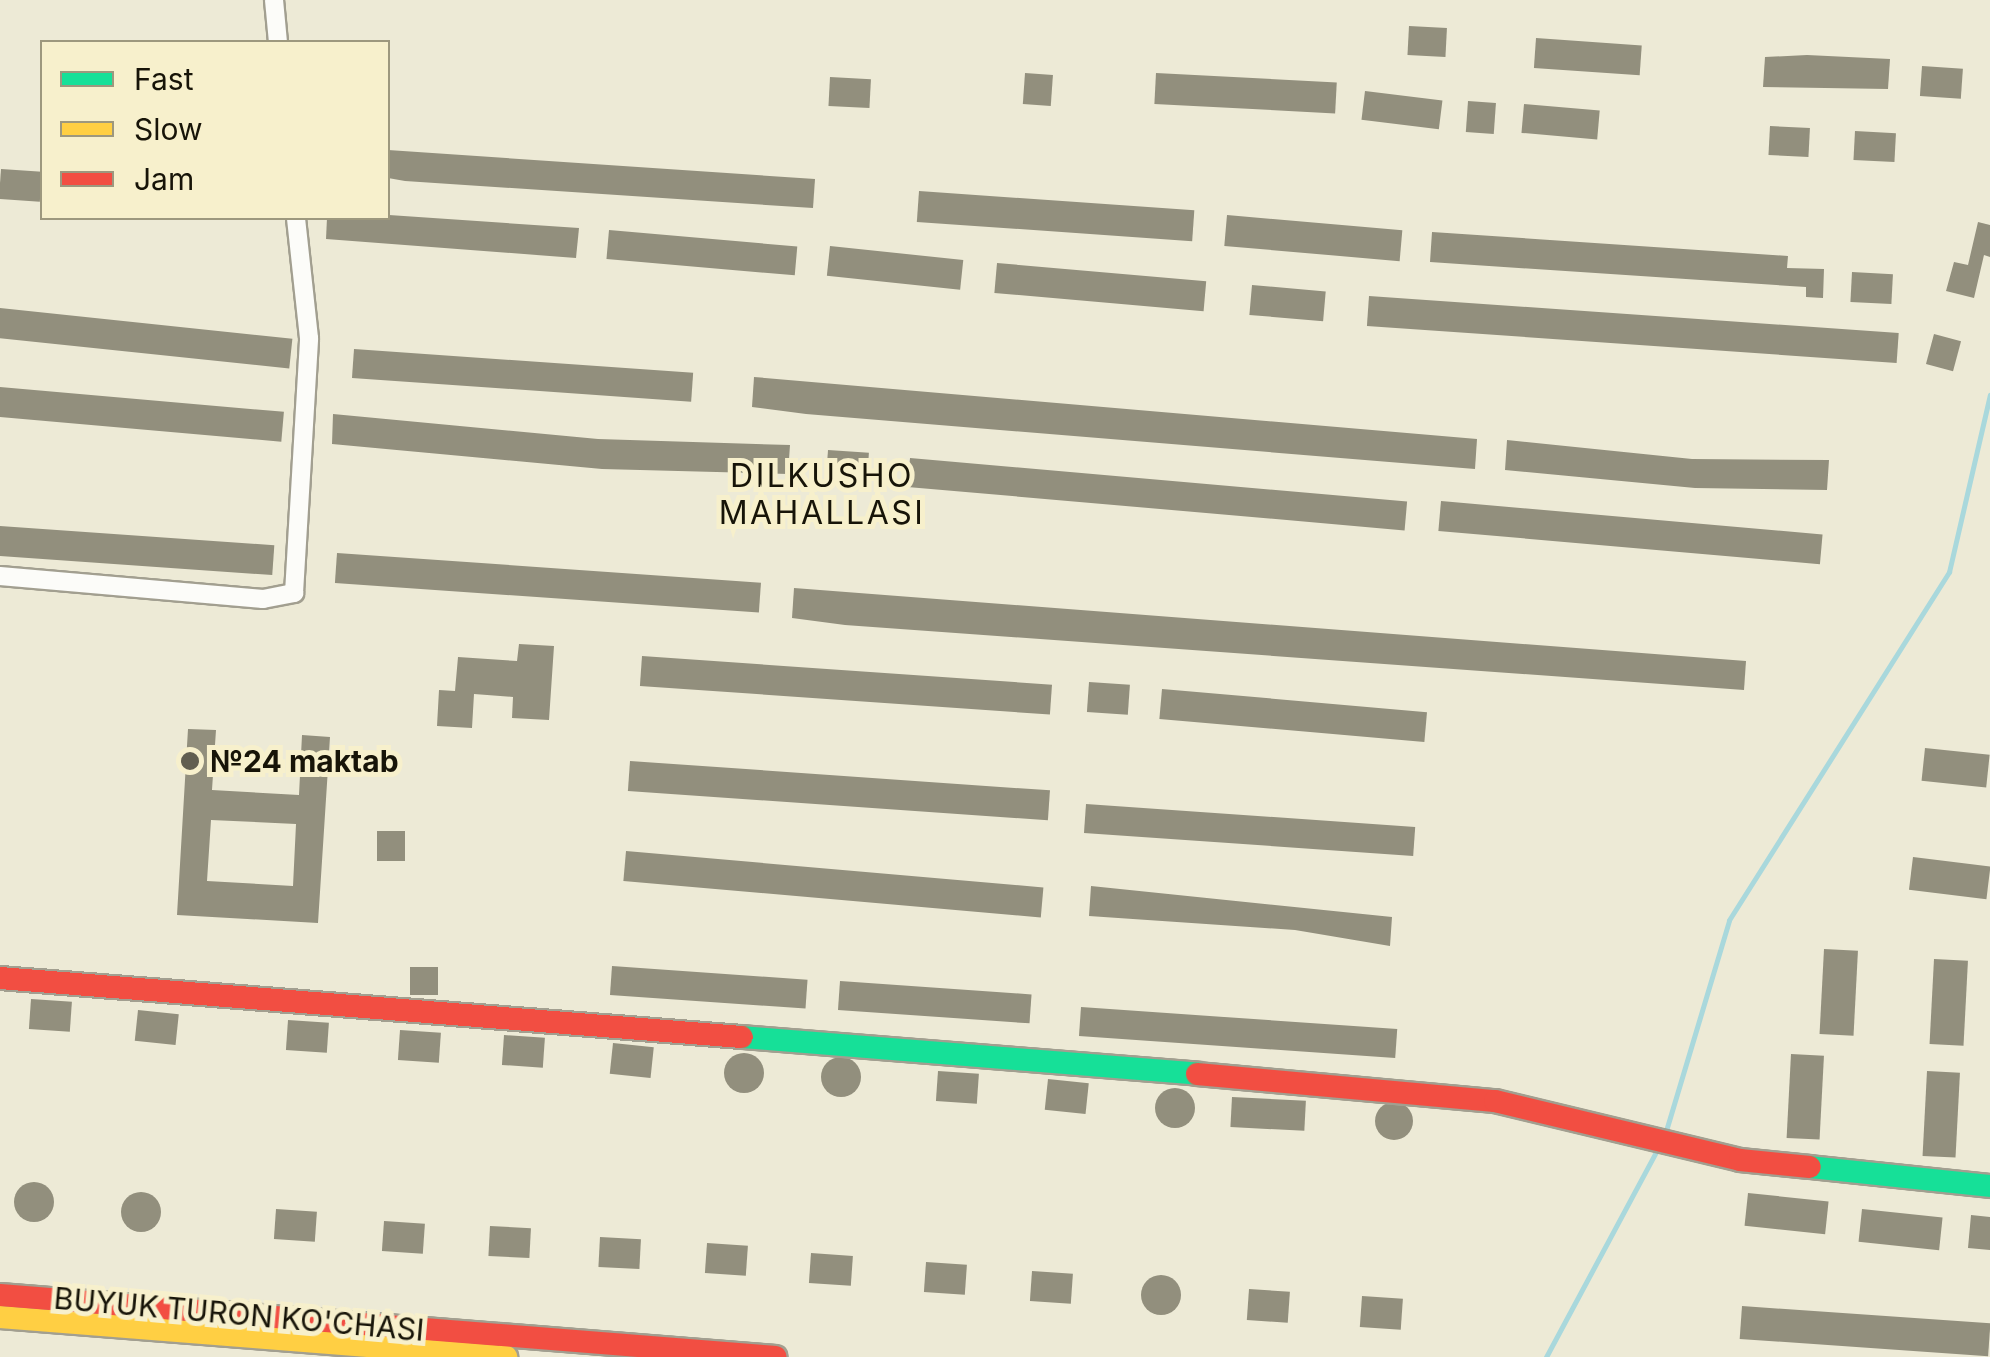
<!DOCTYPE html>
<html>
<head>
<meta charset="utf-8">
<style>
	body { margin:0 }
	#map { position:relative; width:1990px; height:1357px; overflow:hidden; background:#edead6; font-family:Inter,sans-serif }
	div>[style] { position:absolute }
	.stream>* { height:5px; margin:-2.5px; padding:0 2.5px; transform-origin:2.5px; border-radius:2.5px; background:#a9d8dc }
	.building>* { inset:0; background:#928f7d; transform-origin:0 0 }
	.round { border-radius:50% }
	.roads { filter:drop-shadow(2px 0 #a29f90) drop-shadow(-2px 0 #a29f90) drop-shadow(0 2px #a29f90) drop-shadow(0 -2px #a29f90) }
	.street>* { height:18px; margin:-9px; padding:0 9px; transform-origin:9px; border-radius:9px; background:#fcfcf9 }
	.fast>* { height:22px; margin:-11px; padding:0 11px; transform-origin:11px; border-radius:11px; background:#16e098 }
	.slow>* { height:22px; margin:-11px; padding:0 11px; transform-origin:11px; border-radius:11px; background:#ffcf43 }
	.jam>* { height:22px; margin:-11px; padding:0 11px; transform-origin:11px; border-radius:11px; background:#f24e42 }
	.dots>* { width:28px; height:28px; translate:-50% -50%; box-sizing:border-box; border:5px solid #f7f0cc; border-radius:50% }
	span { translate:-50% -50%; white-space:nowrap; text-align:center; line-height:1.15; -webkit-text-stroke:10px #f7f0cc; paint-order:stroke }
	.poi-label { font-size:30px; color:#171408; font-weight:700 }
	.left { translate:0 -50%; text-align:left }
	.street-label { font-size:30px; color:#171408 }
	.neighbourhood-label { font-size:32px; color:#171408; letter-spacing:2.5px }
	.legend { position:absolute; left:40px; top:40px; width:350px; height:180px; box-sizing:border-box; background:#f7f0cc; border:2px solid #9d987e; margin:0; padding:12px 18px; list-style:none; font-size:30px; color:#171408 }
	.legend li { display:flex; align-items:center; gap:20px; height:50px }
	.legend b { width:50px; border:2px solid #9d987e }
</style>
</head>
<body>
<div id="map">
	<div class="stream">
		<i style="left:1665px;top:1134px;width:223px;rotate:-73.3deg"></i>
		<i style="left:1729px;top:920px;width:412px;rotate:-57.7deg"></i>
		<i style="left:1949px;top:572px;width:182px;rotate:-77deg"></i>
		<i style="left:1546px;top:1357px;width:237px;rotate:-61.8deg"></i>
	</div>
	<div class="building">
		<i style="left:1409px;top:26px;width:38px;height:29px;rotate:3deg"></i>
		<i style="left:1536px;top:38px;width:106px;height:30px;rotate:4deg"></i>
		<i style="clip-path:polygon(1807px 55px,1890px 59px,1888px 89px,1763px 87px,1765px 57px)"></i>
		<i style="left:1922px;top:66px;width:41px;height:30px;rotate:4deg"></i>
		<i style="left:1025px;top:73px;width:28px;height:31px;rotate:4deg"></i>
		<i style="left:1156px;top:73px;width:181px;height:31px;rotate:3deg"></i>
		<i style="left:830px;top:77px;width:41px;height:29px;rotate:3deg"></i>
		<i style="left:1365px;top:91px;width:78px;height:29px;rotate:7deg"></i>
		<i style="left:1468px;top:101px;width:28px;height:31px;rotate:4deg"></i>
		<i style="left:1524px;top:104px;width:76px;height:29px;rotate:5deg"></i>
		<i style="left:1770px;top:126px;width:40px;height:29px;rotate:3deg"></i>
		<i style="left:1855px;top:131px;width:41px;height:29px;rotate:3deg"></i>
		<i style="clip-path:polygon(388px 150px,815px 179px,813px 208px,405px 181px,388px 178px)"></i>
		<i style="left:1px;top:169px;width:41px;height:30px;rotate:4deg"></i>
		<i style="left:919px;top:191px;width:276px;height:31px;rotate:4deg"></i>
		<i style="clip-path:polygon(389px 215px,579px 228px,576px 258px,326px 239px,327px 218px)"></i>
		<i style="left:1227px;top:215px;width:176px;height:31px;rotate:5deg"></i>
		<i style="clip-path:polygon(1978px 222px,1990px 225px,1990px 257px,1984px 255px,1974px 298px,1946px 291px,1954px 262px,1968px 265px)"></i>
		<i style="left:609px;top:230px;width:189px;height:29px;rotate:5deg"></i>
		<i style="clip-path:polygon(1432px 232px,1788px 256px,1787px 268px,1824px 269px,1823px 298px,1806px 297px,1806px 287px,1430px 262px)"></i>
		<i style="left:830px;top:246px;width:134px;height:30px;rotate:6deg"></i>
		<i style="left:997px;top:263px;width:210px;height:30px;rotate:5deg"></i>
		<i style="left:1852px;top:272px;width:41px;height:30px;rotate:3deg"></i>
		<i style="left:1252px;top:285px;width:74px;height:30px;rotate:5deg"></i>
		<i style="left:1369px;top:296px;width:531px;height:30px;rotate:4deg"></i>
		<i style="left:0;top:308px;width:294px;height:30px;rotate:6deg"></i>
		<i style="left:1934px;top:334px;width:28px;height:31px;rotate:15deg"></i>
		<i style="left:354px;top:349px;width:340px;height:29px;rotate:4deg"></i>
		<i style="clip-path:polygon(754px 377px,1477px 439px,1475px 469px,806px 414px,752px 407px)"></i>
		<i style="left:0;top:387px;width:285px;height:30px;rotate:5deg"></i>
		<i style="clip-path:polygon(333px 414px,598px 439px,790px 445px,788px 474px,602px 469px,332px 444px)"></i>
		<i style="clip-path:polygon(1507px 440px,1692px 459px,1829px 460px,1827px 490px,1695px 488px,1505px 470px)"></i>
		<i style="left:828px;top:450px;width:41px;height:30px;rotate:4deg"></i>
		<i style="left:910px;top:458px;width:499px;height:29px;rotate:5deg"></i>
		<i style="left:1441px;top:501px;width:383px;height:30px;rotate:5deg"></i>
		<i style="left:0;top:526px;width:275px;height:30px;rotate:4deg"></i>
		<i style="left:337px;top:553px;width:425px;height:30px;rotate:4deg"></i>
		<i style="clip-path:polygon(794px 588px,1746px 661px,1744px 690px,845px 625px,792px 618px)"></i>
		<i style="clip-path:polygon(519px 644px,554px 646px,549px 720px,512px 718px,513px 697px,474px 694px,472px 728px,437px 726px,439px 690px,455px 691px,458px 657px,517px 661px)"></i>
		<i style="left:642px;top:656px;width:411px;height:30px;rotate:4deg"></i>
		<i style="left:1089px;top:682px;width:41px;height:30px;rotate:4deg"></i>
		<i style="left:1162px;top:689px;width:266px;height:30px;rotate:5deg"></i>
		<i style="clip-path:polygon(evenodd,188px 729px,216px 730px,212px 790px,299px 795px,302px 735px,330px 737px,318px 923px,177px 915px,188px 729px,211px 820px,296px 824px,293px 886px,207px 881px,211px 820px)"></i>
		<i style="left:1925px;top:748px;width:65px;height:33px;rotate:6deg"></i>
		<i style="left:630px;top:761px;width:421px;height:30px;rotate:4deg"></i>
		<i style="left:1086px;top:804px;width:330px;height:29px;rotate:4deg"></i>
		<i style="left:377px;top:831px;width:28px;height:30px"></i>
		<i style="left:626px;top:851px;width:419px;height:30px;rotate:5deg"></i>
		<i style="left:1913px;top:857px;width:78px;height:33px;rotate:7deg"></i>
		<i style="clip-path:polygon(1091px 886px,1392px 917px,1390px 946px,1295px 930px,1089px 916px)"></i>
		<i style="left:1824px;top:949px;width:34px;height:85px;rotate:3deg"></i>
		<i style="left:1934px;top:959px;width:34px;height:85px;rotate:3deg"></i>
		<i style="left:612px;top:966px;width:196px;height:29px;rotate:4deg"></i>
		<i style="left:410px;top:967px;width:28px;height:28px"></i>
		<i style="left:840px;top:981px;width:192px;height:29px;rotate:4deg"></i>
		<i style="left:31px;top:999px;width:41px;height:30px;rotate:4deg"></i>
		<i style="left:1081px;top:1007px;width:317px;height:29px;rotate:4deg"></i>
		<i style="left:138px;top:1010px;width:41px;height:31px;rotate:6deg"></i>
		<i style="left:288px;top:1020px;width:41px;height:30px;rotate:4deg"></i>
		<i style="left:400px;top:1030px;width:41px;height:30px;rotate:4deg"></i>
		<i style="left:504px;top:1035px;width:41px;height:30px;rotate:4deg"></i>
		<i style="left:613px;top:1043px;width:41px;height:31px;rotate:6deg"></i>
		<i class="round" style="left:724px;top:1053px;width:40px;height:40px"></i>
		<i style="left:1791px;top:1054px;width:33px;height:84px;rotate:3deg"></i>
		<i class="round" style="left:821px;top:1057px;width:40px;height:40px"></i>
		<i style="left:938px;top:1071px;width:41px;height:30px;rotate:4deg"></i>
		<i style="left:1927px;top:1071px;width:33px;height:85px;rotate:3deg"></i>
		<i style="left:1048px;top:1079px;width:41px;height:31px;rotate:6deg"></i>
		<i class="round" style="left:1155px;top:1088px;width:40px;height:40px"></i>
		<i style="left:1232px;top:1097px;width:74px;height:30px;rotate:3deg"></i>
		<i class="round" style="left:1375px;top:1102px;width:38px;height:38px"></i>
		<i class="round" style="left:14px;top:1182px;width:40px;height:40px"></i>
		<i class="round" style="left:121px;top:1192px;width:40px;height:40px"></i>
		<i style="left:1748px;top:1193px;width:81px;height:33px;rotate:6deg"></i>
		<i style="left:276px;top:1209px;width:41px;height:30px;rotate:4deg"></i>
		<i style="left:1862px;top:1209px;width:81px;height:33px;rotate:6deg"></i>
		<i style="clip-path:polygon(1971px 1215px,1990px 1217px,1990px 1250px,1968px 1248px)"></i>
		<i style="left:384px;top:1221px;width:41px;height:30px;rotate:4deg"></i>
		<i style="left:490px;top:1226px;width:41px;height:30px;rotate:3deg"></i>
		<i style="left:600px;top:1237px;width:41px;height:30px;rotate:3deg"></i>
		<i style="left:707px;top:1243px;width:41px;height:30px;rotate:4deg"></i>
		<i style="left:811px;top:1253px;width:42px;height:30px;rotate:4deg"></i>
		<i style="left:926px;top:1262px;width:41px;height:30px;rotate:4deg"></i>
		<i style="left:1032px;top:1271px;width:41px;height:30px;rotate:4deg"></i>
		<i class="round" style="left:1141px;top:1275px;width:40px;height:40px"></i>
		<i style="left:1249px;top:1289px;width:41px;height:31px;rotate:4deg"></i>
		<i style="left:1362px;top:1296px;width:41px;height:31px;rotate:4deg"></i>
		<i style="left:1742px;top:1306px;width:249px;height:33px;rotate:4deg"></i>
	</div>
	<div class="roads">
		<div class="street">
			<i style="left:274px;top:0;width:42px;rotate:84.6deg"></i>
			<i style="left:0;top:576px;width:264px;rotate:5deg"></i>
			<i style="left:263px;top:599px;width:32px;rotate:-11deg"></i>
			<i style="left:294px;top:593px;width:255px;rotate:-86.6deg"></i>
			<i style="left:309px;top:338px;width:121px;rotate:-96.2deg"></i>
		</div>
		<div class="fast">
			<i style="left:742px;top:1037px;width:457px;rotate:4.6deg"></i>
			<i style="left:1810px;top:1167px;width:181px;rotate:6deg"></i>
		</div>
		<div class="slow">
			<i style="left:0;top:1317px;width:508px;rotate:4.52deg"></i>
		</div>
		<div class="jam">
			<i style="left:0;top:978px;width:744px;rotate:4.55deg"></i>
			<i style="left:1197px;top:1074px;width:299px;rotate:5.2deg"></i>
			<i style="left:1495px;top:1101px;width:252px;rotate:13.5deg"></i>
			<i style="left:1740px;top:1160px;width:70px;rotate:5.7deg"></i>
			<i style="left:0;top:1295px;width:778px;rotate:4.57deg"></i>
		</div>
	</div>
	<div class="dots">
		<i style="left:190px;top:761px;background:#625f50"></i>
	</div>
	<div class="poi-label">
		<span class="left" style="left:210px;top:761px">№24 maktab</span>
	</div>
	<div class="street-label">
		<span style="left:239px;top:1314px;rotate:5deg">BUYUK TURON KO'CHASI</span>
	</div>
	<div class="neighbourhood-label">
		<span style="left:822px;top:495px">DILKUSHO<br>MAHALLASI</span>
	</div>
	<ul class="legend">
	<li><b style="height:12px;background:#16e098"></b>Fast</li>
	<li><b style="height:12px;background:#ffcf43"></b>Slow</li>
	<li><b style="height:12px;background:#f24e42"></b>Jam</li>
	</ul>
</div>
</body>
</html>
